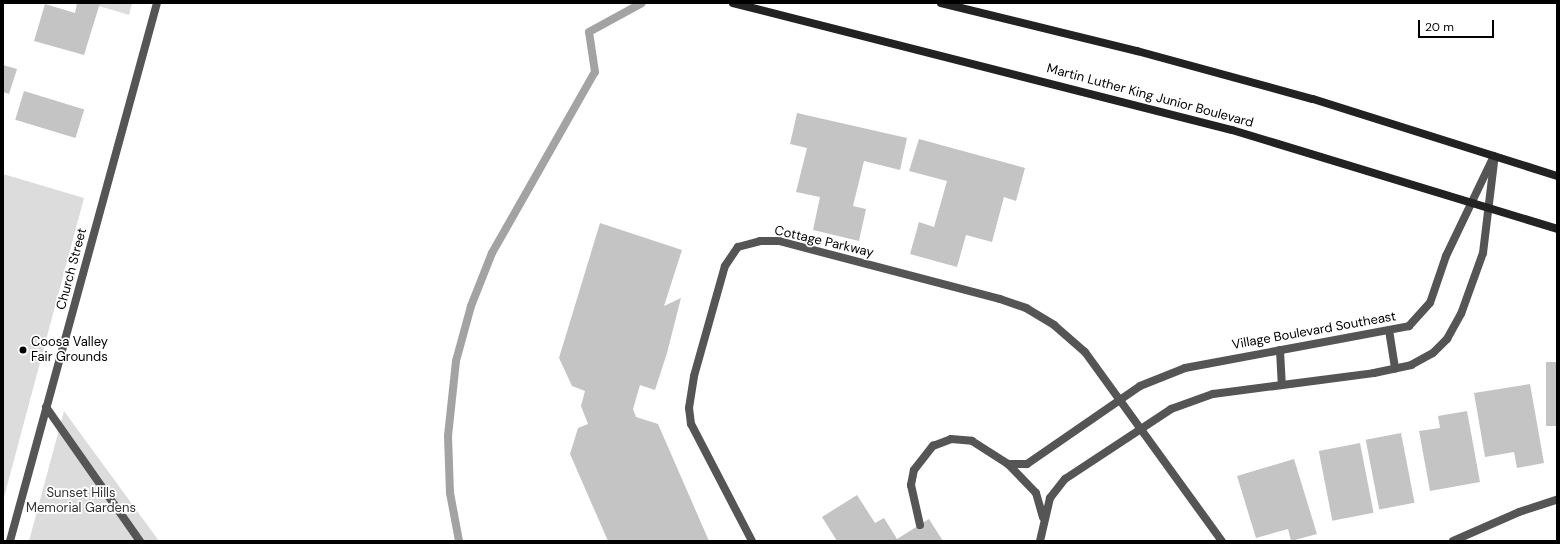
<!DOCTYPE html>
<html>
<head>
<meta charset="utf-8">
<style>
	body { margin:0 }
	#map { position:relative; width:1560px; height:544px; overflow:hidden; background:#fff; font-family:"DM Sans",sans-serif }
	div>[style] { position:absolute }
	.green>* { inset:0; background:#dcdcdc }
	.stream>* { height:8px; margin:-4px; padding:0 4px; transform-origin:4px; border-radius:4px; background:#a3a3a3 }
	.building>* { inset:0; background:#c4c4c4; transform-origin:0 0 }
	.service>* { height:8px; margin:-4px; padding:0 4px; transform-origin:4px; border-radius:4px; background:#555 }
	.minor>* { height:8px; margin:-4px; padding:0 4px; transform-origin:4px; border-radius:4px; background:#555 }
	.secondary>* { height:8px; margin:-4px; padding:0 4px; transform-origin:4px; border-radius:4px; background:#222 }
	.dots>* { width:11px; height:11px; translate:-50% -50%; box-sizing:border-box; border:2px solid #fff; border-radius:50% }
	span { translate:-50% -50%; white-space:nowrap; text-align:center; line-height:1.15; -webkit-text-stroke:3.5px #fff; paint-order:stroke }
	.street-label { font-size:13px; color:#000 }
	.poi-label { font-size:13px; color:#000 }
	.left { translate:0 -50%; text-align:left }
	.park-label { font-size:13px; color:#333 }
	.frame { position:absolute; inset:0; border:4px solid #000; pointer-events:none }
	.scale { position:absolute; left:1418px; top:20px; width:76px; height:18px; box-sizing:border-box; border:2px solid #000; border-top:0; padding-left:5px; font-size:12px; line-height:14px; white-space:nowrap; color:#000; -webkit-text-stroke:3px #fff; paint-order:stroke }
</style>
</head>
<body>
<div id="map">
	<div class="green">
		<i style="clip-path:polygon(89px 3px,132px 3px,129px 15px)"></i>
		<i style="clip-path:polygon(3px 174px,84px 198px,3px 501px)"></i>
		<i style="clip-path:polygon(64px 411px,159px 541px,29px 541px)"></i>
	</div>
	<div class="stream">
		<i style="left:459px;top:541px;width:49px;rotate:-100.6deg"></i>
		<i style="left:450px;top:493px;width:57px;rotate:-92deg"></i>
		<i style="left:448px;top:436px;width:75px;rotate:-83.9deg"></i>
		<i style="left:456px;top:361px;width:57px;rotate:-74.7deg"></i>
		<i style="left:471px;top:306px;width:57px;rotate:-68.4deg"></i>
		<i style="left:492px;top:253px;width:208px;rotate:-60.4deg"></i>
		<i style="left:595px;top:72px;width:40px;rotate:-98.5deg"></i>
		<i style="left:589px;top:32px;width:60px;rotate:-28.7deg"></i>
	</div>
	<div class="building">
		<i style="clip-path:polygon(77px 3px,100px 3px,84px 55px,34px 41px,45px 4px,75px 13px)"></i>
		<i style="clip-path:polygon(3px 65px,17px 69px,9px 94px,3px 92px)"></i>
		<i style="left:24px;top:91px;width:63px;height:30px;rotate:17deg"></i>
		<i style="clip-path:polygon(797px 113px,907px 138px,900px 170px,864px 161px,853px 206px,866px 209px,859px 241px,813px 230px,820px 197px,796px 192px,807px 148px,790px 144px)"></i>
		<i style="clip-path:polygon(919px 139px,1025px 168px,1016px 201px,1004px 197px,992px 242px,966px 235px,957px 267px,910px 254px,919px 222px,934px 227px,947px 181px,909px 171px)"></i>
		<i style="clip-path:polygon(600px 223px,682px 250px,664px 306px,681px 298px,667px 353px,655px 390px,640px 385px,633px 409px,636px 417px,658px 424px,709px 541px,608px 541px,570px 454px,578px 428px,588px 424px,581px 406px,585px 391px,572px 386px,559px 358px)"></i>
		<i style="left:1546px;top:362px;width:11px;height:64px"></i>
		<i style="clip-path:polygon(1530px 384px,1544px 463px,1517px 468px,1514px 452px,1485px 457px,1474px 393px)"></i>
		<i style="clip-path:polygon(1467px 411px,1480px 482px,1430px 491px,1419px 431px,1440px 428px,1438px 416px)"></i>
		<i style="left:1401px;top:433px;width:71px;height:36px;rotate:79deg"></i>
		<i style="left:1360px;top:443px;width:71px;height:42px;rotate:79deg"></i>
		<i style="clip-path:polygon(1294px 459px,1317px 534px,1291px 541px,1288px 529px,1256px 538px,1237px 476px)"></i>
		<i style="clip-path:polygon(857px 495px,875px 523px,884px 518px,897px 539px,929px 519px,943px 541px,837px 541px,822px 517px)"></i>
	</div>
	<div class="service">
		<i style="left:1389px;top:330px;width:39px;rotate:81deg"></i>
		<i style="left:1280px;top:350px;width:34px;rotate:87deg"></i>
		<i style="left:46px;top:407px;width:164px;rotate:55deg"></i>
		<i style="left:1008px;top:464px;width:40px;rotate:46deg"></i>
		<i style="left:1036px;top:493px;width:25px;rotate:74deg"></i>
		<i style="left:920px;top:525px;width:41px;rotate:-102.7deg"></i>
		<i style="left:911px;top:485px;width:15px;rotate:-79deg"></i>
		<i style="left:914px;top:470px;width:31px;rotate:-52deg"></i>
		<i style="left:933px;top:446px;width:19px;rotate:-21deg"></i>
		<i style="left:951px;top:439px;width:21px;rotate:5deg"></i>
		<i style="left:972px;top:441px;width:43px;rotate:32.6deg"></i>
		<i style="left:1008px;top:464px;width:19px"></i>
		<i style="left:1027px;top:464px;width:137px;rotate:-34.6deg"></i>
		<i style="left:1140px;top:386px;width:48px;rotate:-21.8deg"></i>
		<i style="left:1185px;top:368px;width:228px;rotate:-10.6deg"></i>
		<i style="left:1409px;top:326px;width:31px;rotate:-48deg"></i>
		<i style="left:1430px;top:303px;width:50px;rotate:-71.2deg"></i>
		<i style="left:1446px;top:256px;width:111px;rotate:-64.4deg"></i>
		<i style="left:752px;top:541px;width:132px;rotate:-117.5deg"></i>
		<i style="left:691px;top:424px;width:16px;rotate:-97deg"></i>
		<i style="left:689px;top:408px;width:32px;rotate:-81deg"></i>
		<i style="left:694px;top:376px;width:114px;rotate:-74.3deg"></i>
		<i style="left:725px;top:266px;width:23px;rotate:-56deg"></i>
		<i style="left:738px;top:247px;width:23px;rotate:-15deg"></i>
		<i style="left:760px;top:241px;width:19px"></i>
		<i style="left:779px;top:241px;width:228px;rotate:14.7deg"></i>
		<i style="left:1000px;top:299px;width:28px;rotate:19deg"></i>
		<i style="left:1026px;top:308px;width:33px;rotate:31deg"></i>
		<i style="left:1054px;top:325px;width:41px;rotate:41.1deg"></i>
		<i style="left:1085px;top:352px;width:233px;rotate:54.1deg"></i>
		<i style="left:1040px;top:541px;width:44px;rotate:-76.9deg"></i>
		<i style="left:1050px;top:498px;width:24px;rotate:-52deg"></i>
		<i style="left:1065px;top:479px;width:127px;rotate:-33.4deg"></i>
		<i style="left:1171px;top:409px;width:45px;rotate:-19.7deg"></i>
		<i style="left:1213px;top:394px;width:162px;rotate:-7.4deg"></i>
		<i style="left:1374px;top:373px;width:38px;rotate:-12deg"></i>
		<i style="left:1411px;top:365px;width:25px;rotate:-29deg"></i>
		<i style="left:1433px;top:353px;width:20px;rotate:-45deg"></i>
		<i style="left:1447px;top:339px;width:29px;rotate:-61deg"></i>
		<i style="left:1461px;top:314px;width:65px;rotate:-70.2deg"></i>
		<i style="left:1483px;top:253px;width:92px;rotate:-83.1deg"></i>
		<i style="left:1453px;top:541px;width:72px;rotate:-23.7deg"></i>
		<i style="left:1519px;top:512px;width:40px;rotate:-18deg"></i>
	</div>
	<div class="minor">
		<i style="left:10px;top:541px;width:558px;rotate:-74.72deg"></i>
	</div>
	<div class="secondary">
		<i style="left:733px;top:3px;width:515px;rotate:14.28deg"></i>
		<i style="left:1232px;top:130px;width:340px;rotate:16.9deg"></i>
		<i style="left:941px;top:3px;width:202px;rotate:13.8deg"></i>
		<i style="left:1137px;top:51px;width:182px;rotate:15.3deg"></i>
		<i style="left:1313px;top:99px;width:256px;rotate:17.5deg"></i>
	</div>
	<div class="dots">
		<i style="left:23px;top:350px;background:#000"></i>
	</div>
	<div class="street-label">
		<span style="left:1150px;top:96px;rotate:15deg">Martin Luther King Junior Boulevard</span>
		<span style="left:824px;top:242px;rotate:13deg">Cottage Parkway</span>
		<span style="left:72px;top:269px;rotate:-75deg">Church Street</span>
		<span style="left:1314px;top:331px;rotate:-10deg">Village Boulevard Southeast</span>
	</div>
	<div class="poi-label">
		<span class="left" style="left:31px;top:350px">Coosa Valley<br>Fair Grounds</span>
	</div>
	<div class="park-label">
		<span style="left:81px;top:501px">Sunset Hills<br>Memorial Gardens</span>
	</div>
	<div class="frame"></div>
	<div class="scale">20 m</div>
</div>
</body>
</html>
